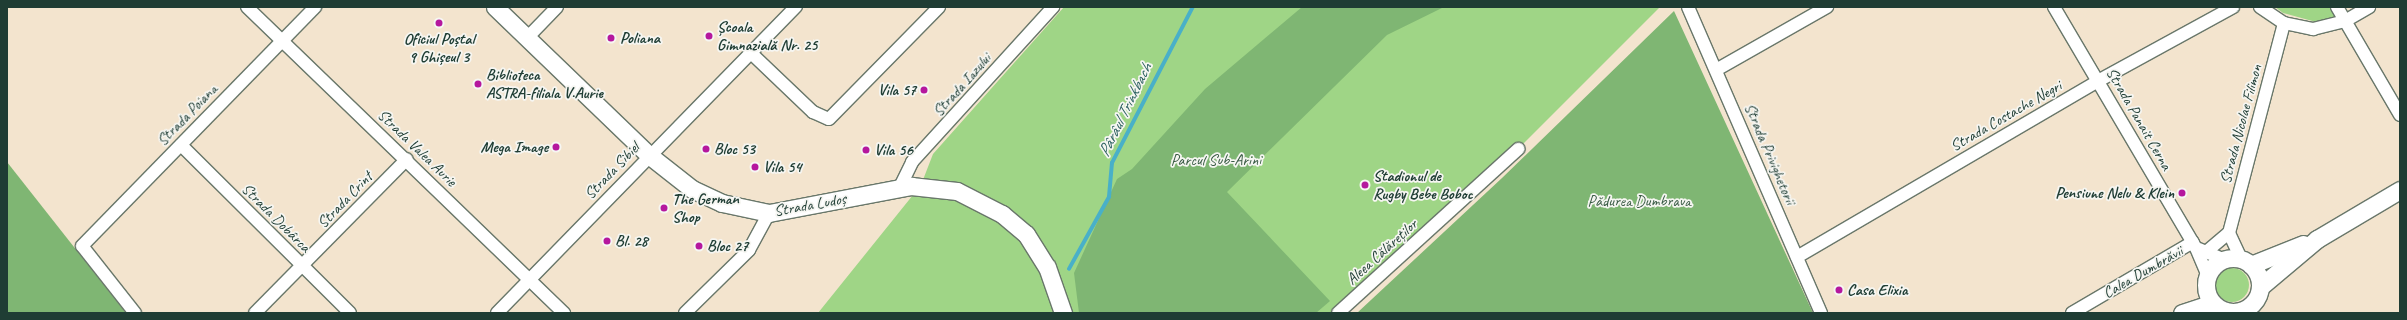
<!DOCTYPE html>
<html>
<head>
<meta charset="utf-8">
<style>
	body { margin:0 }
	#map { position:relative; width:2407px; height:320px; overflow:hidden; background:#f3e4ce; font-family:Caveat,sans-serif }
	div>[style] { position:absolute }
	.green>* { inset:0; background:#9fd586 }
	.round { border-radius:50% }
	.forest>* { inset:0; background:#7fb673 }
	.stream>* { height:3.5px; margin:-1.75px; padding:0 1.75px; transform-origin:1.75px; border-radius:1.75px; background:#49b0c8 }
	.roads { filter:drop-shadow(1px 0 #69776a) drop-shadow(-1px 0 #69776a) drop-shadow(0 1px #69776a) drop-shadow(0 -1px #69776a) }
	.street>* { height:12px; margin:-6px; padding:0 6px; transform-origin:6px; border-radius:6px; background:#fff }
	.secondary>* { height:17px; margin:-8.5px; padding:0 8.5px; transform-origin:8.5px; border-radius:8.5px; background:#fff }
	.secondary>.ring { margin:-8.5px; padding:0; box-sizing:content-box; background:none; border:17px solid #fff; border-radius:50% }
	.dots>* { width:11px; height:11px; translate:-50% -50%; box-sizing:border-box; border:2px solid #f6f6f2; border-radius:50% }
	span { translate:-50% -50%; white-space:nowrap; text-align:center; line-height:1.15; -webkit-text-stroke:3.5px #f6f6f2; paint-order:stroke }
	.poi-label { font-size:16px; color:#1f3d34; font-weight:700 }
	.left { translate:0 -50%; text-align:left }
	.right { translate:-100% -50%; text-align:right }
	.street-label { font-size:16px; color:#1f3d34 }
	.park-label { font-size:16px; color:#395b44 }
	.water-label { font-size:17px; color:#2c6060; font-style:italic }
	.frame { position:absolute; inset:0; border:8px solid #1f3d34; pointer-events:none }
</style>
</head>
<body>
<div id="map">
	<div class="green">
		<i style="clip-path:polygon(1064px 7px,1660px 7px,1518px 149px,1338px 313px,818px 313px,921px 185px,933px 154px)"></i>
		<i style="clip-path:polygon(2275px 7px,2332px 7px,2339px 17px,2316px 22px,2283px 13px)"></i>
		<i class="round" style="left:2215px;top:268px;width:34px;height:34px"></i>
	</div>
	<div class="forest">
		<i style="clip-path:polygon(1302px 7px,1444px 7px,1387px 35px,1227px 192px,1330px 301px,1316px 313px,1079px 313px,1074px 273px,1117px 179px,1132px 169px,1205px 89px)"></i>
		<i style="clip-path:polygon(1674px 11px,1813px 313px,1357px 313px,1502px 178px)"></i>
		<i style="clip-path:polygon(7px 162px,126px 313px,7px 313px)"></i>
	</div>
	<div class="stream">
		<i style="left:1069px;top:269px;width:82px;rotate:-60.9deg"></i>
		<i style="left:1109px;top:197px;width:34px;rotate:-85deg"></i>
		<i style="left:1112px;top:163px;width:176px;rotate:-62.6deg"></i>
	</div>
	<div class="roads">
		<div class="street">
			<i style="left:247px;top:7px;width:441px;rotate:44deg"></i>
			<i style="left:1688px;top:7px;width:334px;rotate:66.5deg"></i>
			<i style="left:2054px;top:7px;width:280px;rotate:59.5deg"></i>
			<i style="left:2196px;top:248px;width:28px;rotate:67deg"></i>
			<i style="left:2260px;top:7px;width:29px;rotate:34deg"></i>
			<i style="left:2284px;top:23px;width:30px;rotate:12deg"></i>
			<i style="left:2313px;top:29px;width:33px;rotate:-14deg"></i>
			<i style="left:2345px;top:21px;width:28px;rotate:-30deg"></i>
			<i style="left:2337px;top:7px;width:125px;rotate:59.7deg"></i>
			<i style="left:527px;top:38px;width:43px;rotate:-45.9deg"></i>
			<i style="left:751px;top:53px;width:86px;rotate:43.6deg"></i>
			<i style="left:813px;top:112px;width:17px;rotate:24deg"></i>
			<i style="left:829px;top:119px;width:157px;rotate:-45.5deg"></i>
			<i style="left:1716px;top:70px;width:128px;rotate:-29.6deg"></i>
			<i style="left:181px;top:145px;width:238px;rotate:44.8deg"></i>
			<i style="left:900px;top:187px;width:28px;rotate:-64deg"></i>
			<i style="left:912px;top:162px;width:210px;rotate:-47.7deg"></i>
			<i style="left:2229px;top:233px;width:29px;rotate:65deg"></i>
			<i style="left:2199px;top:249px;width:25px;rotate:23deg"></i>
			<i style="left:2206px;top:252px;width:30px;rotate:-40deg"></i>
			<i style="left:2229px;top:233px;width:217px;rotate:-75.3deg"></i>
			<i style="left:1797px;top:257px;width:349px;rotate:-30.3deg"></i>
			<i style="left:2098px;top:81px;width:154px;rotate:-28.7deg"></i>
			<i style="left:135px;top:313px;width:85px;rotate:-128.3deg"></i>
			<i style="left:82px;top:246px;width:334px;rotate:-45.7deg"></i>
			<i style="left:255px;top:313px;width:216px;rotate:-45.4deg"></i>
			<i style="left:497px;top:313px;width:428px;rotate:-45.7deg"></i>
			<i style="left:685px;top:313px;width:90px;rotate:-44.5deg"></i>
			<i style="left:749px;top:250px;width:42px;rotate:-61.6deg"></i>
			<i style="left:1338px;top:313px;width:244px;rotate:-42.3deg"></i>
			<i style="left:2072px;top:313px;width:140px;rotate:-30.4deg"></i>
		</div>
		<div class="secondary">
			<i style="left:495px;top:7px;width:215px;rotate:43.9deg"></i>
			<i style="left:650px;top:156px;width:53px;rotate:38.2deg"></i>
			<i style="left:692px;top:189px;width:33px;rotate:25deg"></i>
			<i style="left:722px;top:203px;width:48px;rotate:12deg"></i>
			<i style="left:769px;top:213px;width:145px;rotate:-10.8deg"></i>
			<i style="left:911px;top:186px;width:46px;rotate:6.2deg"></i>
			<i style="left:957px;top:191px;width:51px;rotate:27.1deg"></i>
			<i style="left:1002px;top:214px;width:31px;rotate:40deg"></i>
			<i style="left:1026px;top:234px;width:39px;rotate:58deg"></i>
			<i style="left:1047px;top:267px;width:49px;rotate:70.8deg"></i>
			<i class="ring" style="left:2206px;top:258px;width:37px;height:37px"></i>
			<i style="left:2251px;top:265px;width:56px;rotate:-22deg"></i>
			<i style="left:2260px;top:287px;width:75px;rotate:-40.1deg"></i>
			<i style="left:2317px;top:239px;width:96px;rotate:-30.6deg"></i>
			<i style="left:2182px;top:313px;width:32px;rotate:-18deg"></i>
		</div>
	</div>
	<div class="dots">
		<i style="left:439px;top:23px;background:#b5179e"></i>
		<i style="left:709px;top:36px;background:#b5179e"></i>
		<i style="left:611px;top:38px;background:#b5179e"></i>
		<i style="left:478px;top:84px;background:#b5179e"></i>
		<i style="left:924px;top:90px;background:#b5179e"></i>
		<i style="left:556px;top:147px;background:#b5179e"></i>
		<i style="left:706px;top:149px;background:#b5179e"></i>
		<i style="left:866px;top:150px;background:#b5179e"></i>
		<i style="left:755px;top:167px;background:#b5179e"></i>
		<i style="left:1365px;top:185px;background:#b5179e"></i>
		<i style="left:2182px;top:193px;background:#b5179e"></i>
		<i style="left:664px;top:208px;background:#b5179e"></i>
		<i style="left:607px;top:241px;background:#b5179e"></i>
		<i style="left:699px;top:246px;background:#b5179e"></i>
		<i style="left:1839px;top:290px;background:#b5179e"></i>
	</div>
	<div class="poi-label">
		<span class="left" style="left:717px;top:36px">Școala<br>Gimnazială Nr. 25</span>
		<span class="left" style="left:620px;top:38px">Poliana</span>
		<span style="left:439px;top:48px">Oficiul Poștal<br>9 Ghișeul 3</span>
		<span class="left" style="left:486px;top:84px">Biblioteca<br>ASTRA-filiala V.Aurie</span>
		<span class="right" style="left:916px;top:90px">Vila 57</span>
		<span class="right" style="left:548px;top:147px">Mega Image</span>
		<span class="left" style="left:714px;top:149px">Bloc 53</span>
		<span class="left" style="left:874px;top:150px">Vila 56</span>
		<span class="left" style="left:763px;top:167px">Vila 54</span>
		<span class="left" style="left:1373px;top:185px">Stadionul de<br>Rugby Bebe Boboc</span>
		<span class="right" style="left:2174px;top:193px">Pensiune Nelu &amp; Klein</span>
		<span class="left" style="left:672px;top:208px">The German<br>Shop</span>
		<span class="left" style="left:615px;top:241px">Bl. 28</span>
		<span class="left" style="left:707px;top:246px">Bloc 27</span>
		<span class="left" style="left:1847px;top:290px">Casa Elixia</span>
	</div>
	<div class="street-label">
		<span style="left:962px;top:85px;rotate:-48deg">Strada Iazului</span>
		<span style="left:187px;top:115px;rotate:-46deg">Strada Poiana</span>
		<span style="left:2006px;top:116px;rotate:-30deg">Strada Costache Negri</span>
		<span style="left:2139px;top:119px;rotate:60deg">Strada Panait Cerna</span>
		<span style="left:2241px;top:124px;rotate:-75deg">Strada Nicolae Filimon</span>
		<span style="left:417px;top:148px;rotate:44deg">Strada Valea Aurie</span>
		<span style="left:1770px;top:154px;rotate:67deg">Strada Privighetorii</span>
		<span style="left:612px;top:171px;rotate:-46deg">Strada Sibiel</span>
		<span style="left:345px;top:200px;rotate:-46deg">Strada Crint</span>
		<span style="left:810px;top:205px;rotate:-10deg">Strada Ludoș</span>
		<span style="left:276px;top:218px;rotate:45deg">Strada Dobârca</span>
		<span style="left:1382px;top:252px;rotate:-42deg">Aleea Călăreților</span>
		<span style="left:2143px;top:272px;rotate:-30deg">Calea Dumbrăvii</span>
	</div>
	<div class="park-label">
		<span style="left:1216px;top:160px">Parcul Sub-Arini</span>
		<span style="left:1639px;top:201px">Pădurea Dumbrava</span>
	</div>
	<div class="water-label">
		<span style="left:1125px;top:110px;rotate:-64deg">Pârâul Trinkbach</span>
	</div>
	<div class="frame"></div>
</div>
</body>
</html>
